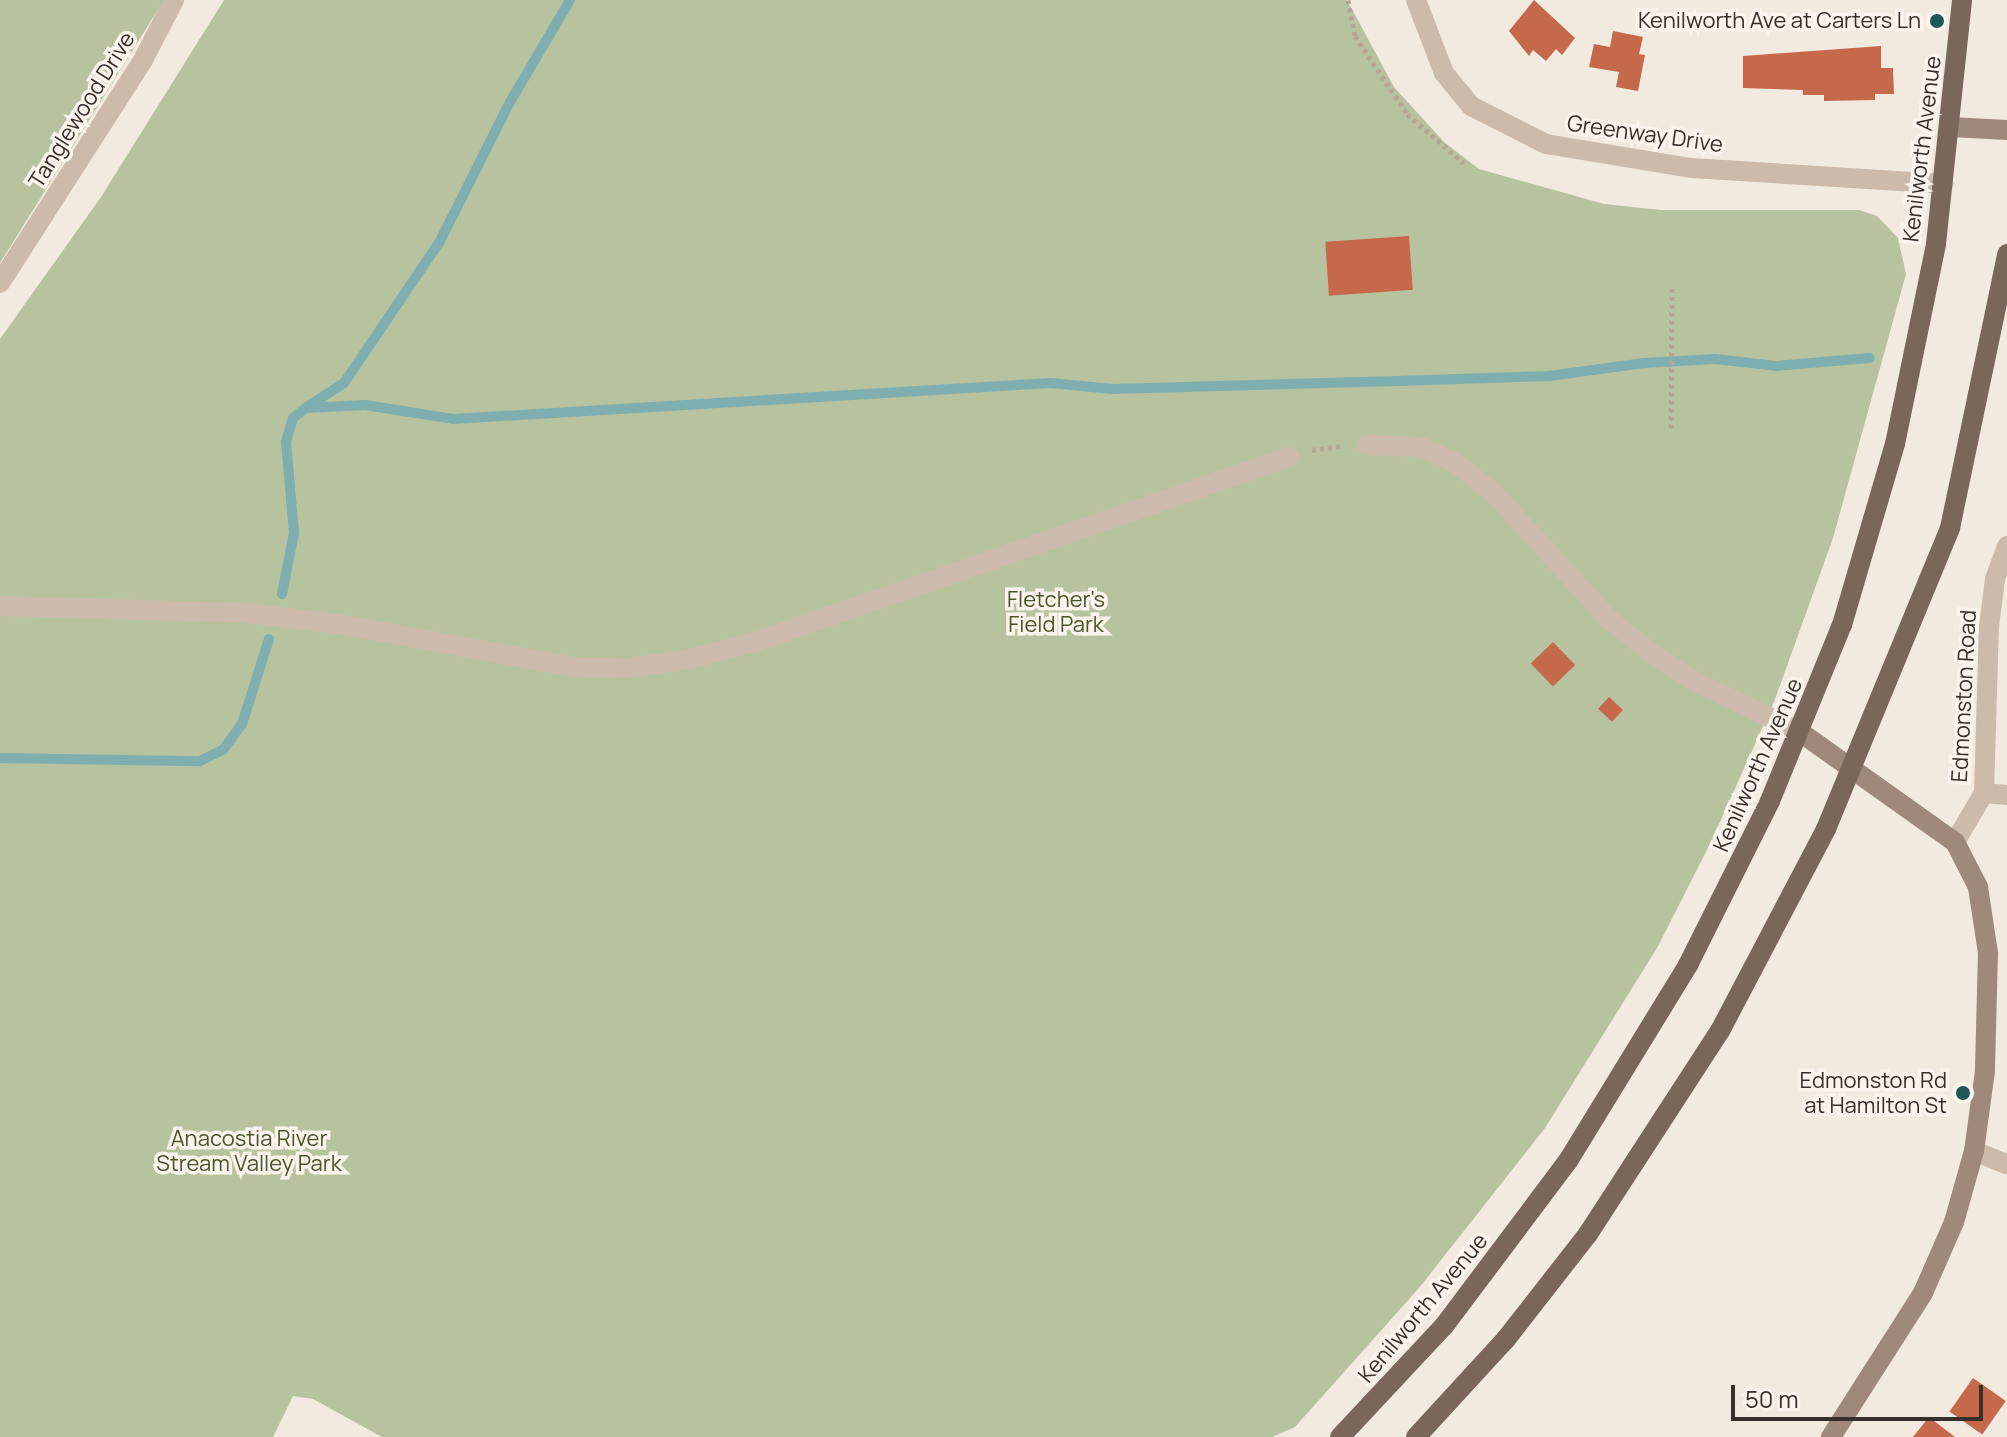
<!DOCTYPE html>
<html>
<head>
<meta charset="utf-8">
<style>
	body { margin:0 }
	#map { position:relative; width:2007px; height:1437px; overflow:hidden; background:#f3eadf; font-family:Manrope,sans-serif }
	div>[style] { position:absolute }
	.green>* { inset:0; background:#b6c39e }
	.stream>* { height:10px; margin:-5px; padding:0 5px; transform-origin:5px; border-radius:5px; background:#7eaeb0 }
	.building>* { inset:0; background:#c6684a; transform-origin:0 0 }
	.path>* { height:5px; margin-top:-2.5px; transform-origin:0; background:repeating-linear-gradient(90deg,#b7a494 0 4px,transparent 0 8px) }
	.lane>* { height:20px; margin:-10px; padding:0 10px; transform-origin:10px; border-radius:10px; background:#ccbaaa }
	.street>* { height:20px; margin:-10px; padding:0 10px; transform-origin:10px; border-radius:10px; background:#ccbaaa }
	.secondary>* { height:20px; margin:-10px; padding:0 10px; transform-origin:10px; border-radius:10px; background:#9f897c }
	.primary>* { height:20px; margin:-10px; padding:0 10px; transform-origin:10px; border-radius:10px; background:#7b665b }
	.dots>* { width:22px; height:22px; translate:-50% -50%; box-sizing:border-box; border:4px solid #faf4ec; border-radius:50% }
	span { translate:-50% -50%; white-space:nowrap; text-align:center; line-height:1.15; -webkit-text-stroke:7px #faf4ec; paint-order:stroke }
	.poi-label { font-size:22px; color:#392f2a }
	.right { translate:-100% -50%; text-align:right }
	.street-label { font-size:22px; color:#392f2a }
	.park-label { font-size:22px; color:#48582d }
	.scale { position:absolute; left:1731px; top:1385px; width:252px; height:36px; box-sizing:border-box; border:4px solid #392f2a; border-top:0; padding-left:10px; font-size:24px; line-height:28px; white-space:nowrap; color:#392f2a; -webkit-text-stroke:6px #faf4ec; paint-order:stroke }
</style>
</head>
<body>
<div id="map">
	<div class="green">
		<i style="clip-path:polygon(0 0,164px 0,0 263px)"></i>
		<i style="clip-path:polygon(224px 0,1347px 0,1394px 87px,1444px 142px,1479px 169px,1604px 204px,1661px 210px,1859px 210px,1877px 216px,1898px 238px,1906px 274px,1833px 538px,1774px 702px,1710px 844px,1657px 948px,1545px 1128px,1419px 1288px,1295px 1427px,1272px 1437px,382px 1437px,313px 1399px,293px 1396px,273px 1437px,0 1437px,0 339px,101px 197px)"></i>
	</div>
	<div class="stream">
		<i style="left:307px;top:407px;width:44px;rotate:-33deg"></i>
		<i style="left:344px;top:383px;width:171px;rotate:-55.9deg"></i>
		<i style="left:440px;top:241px;width:156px;rotate:-63.3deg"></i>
		<i style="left:510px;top:102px;width:118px;rotate:-59.5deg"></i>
		<i style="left:282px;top:594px;width:62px;rotate:-78.9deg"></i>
		<i style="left:294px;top:533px;width:91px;rotate:-95deg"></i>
		<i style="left:286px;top:442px;width:25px;rotate:-74deg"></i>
		<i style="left:293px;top:418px;width:16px;rotate:-38deg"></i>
		<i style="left:306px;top:408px;width:59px;rotate:-2.9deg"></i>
		<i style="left:365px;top:405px;width:89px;rotate:9deg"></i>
		<i style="left:453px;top:419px;width:599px;rotate:-3.45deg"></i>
		<i style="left:1051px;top:383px;width:62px;rotate:5.5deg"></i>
		<i style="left:1113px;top:389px;width:284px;rotate:-1.6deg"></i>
		<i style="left:1397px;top:381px;width:152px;rotate:-1.9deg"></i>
		<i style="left:1549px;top:376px;width:96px;rotate:-7.8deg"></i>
		<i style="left:1644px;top:363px;width:71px;rotate:-3.2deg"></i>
		<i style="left:1715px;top:359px;width:61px;rotate:6.5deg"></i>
		<i style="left:1776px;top:366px;width:94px;rotate:-4.9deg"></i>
		<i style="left:0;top:758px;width:200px;rotate:0.9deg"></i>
		<i style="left:200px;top:761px;width:25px;rotate:-26deg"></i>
		<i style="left:223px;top:750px;width:32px;rotate:-54deg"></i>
		<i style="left:242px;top:724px;width:89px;rotate:-72.4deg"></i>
	</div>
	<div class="building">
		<i style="clip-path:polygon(1534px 0,1575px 38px,1562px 55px,1556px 49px,1546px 61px,1533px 50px,1529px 56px,1509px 31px)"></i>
		<i style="clip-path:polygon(1613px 31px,1643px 37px,1639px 54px,1645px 55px,1638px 91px,1616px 87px,1619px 72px,1589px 67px,1594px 44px,1610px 47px)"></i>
		<i style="clip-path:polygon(1881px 46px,1881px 68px,1893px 68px,1894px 94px,1875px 94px,1875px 100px,1824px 101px,1824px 95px,1803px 95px,1803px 90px,1743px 88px,1743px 56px)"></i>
		<i style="left:1409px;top:236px;width:54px;height:84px;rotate:86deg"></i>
		<i style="left:1553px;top:642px;width:32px;height:31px;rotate:46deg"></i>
		<i style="left:1609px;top:697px;width:19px;height:16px;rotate:43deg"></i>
		<i style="left:1973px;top:1378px;width:40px;height:41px;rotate:35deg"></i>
		<i style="clip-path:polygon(1929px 1417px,1955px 1437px,1913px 1437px)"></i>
	</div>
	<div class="path">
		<i style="left:1348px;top:0;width:37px;rotate:79deg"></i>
		<i style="left:1355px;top:36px;width:94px;rotate:56.3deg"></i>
		<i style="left:1407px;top:114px;width:75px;rotate:40.7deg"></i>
		<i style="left:1671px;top:428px;width:140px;rotate:-89.6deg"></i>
		<i style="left:1312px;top:450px;width:30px;rotate:-8deg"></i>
	</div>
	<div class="lane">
		<i style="left:1984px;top:793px;width:23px;rotate:5deg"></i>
		<i style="left:1955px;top:842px;width:57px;rotate:-59.4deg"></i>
		<i style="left:1984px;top:793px;width:166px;rotate:-88.3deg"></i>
		<i style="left:1989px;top:627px;width:48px;rotate:-82.9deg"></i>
		<i style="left:1995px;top:579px;width:35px;rotate:-70deg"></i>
	</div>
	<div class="street">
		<i style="left:1416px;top:0;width:78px;rotate:69deg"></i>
		<i style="left:1444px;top:73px;width:43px;rotate:50.7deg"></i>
		<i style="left:1471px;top:106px;width:84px;rotate:26.9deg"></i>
		<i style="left:1546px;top:144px;width:147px;rotate:9.4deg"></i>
		<i style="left:1691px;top:168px;width:253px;rotate:3.6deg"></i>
		<i style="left:0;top:283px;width:263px;rotate:-57.3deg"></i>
		<i style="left:142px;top:62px;width:70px;rotate:-62.7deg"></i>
		<i style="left:1367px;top:445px;width:54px;rotate:2.1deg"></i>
		<i style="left:1421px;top:447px;width:36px;rotate:24deg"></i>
		<i style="left:1454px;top:462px;width:49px;rotate:37.6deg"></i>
		<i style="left:1493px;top:492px;width:173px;rotate:47.6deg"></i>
		<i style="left:1610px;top:620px;width:55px;rotate:38.3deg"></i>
		<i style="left:1653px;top:654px;width:51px;rotate:33.1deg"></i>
		<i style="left:1696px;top:682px;width:115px;rotate:25.7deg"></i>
		<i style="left:0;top:606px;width:247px;rotate:1.6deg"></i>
		<i style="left:247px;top:613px;width:93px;rotate:6.8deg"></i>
		<i style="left:339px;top:624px;width:238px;rotate:10.4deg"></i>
		<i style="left:573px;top:667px;width:54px;rotate:1.1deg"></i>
		<i style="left:627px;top:668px;width:60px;rotate:-7.7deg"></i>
		<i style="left:686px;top:660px;width:74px;rotate:-14.8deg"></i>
		<i style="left:758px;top:641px;width:562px;rotate:-19.11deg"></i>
		<i style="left:1974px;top:1151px;width:35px;rotate:22deg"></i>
	</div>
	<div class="secondary">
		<i style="left:1951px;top:127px;width:56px;rotate:3.1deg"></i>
		<i style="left:1800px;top:732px;width:190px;rotate:35.4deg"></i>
		<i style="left:1955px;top:842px;width:51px;rotate:62.9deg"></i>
		<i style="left:1978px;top:887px;width:67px;rotate:81.4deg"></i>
		<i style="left:1988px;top:953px;width:118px;rotate:91.5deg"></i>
		<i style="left:1985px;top:1071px;width:81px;rotate:97.8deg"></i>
		<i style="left:1974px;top:1151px;width:74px;rotate:105.7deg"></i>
		<i style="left:1954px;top:1222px;width:77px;rotate:113.6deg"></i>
		<i style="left:1923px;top:1293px;width:171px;rotate:122.6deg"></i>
	</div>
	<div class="primary">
		<i style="left:1340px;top:1437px;width:152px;rotate:-46.9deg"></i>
		<i style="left:1444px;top:1326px;width:206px;rotate:-53.1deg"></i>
		<i style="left:1568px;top:1161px;width:230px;rotate:-58.5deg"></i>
		<i style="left:1688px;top:965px;width:183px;rotate:-63.4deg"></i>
		<i style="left:1770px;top:801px;width:190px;rotate:-67.8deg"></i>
		<i style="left:1842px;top:625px;width:189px;rotate:-73.7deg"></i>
		<i style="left:1895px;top:444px;width:204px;rotate:-78.4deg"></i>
		<i style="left:1936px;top:244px;width:245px;rotate:-83.9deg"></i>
		<i style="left:1416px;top:1437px;width:133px;rotate:-47.4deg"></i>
		<i style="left:1506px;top:1339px;width:133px;rotate:-52deg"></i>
		<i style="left:1588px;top:1234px;width:242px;rotate:-57deg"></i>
		<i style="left:1720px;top:1031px;width:228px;rotate:-62.3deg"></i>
		<i style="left:1826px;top:829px;width:326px;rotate:-67.6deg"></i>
		<i style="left:1950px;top:528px;width:280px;rotate:-78.2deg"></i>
	</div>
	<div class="dots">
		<i style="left:1937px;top:21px;background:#1f575b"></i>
		<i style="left:1963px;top:1093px;background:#1f575b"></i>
	</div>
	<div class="poi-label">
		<span class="right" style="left:1921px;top:21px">Kenilworth Ave at Carters Ln</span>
		<span class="right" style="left:1947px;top:1093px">Edmonston Rd<br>at Hamilton St</span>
	</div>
	<div class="street-label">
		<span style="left:82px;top:110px;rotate:-58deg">Tanglewood Drive</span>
		<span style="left:1645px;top:134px;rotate:8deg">Greenway Drive</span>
		<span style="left:1922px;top:149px;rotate:-83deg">Kenilworth Avenue</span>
		<span style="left:1964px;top:696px;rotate:-87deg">Edmonston Road</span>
		<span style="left:1758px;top:765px;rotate:-66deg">Kenilworth Avenue</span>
		<span style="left:1423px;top:1308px;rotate:-50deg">Kenilworth Avenue</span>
	</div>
	<div class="park-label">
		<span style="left:1056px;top:612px">Fletcher's<br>Field Park</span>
		<span style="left:249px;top:1151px">Anacostia River<br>Stream Valley Park</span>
	</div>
	<div class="scale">50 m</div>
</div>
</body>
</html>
